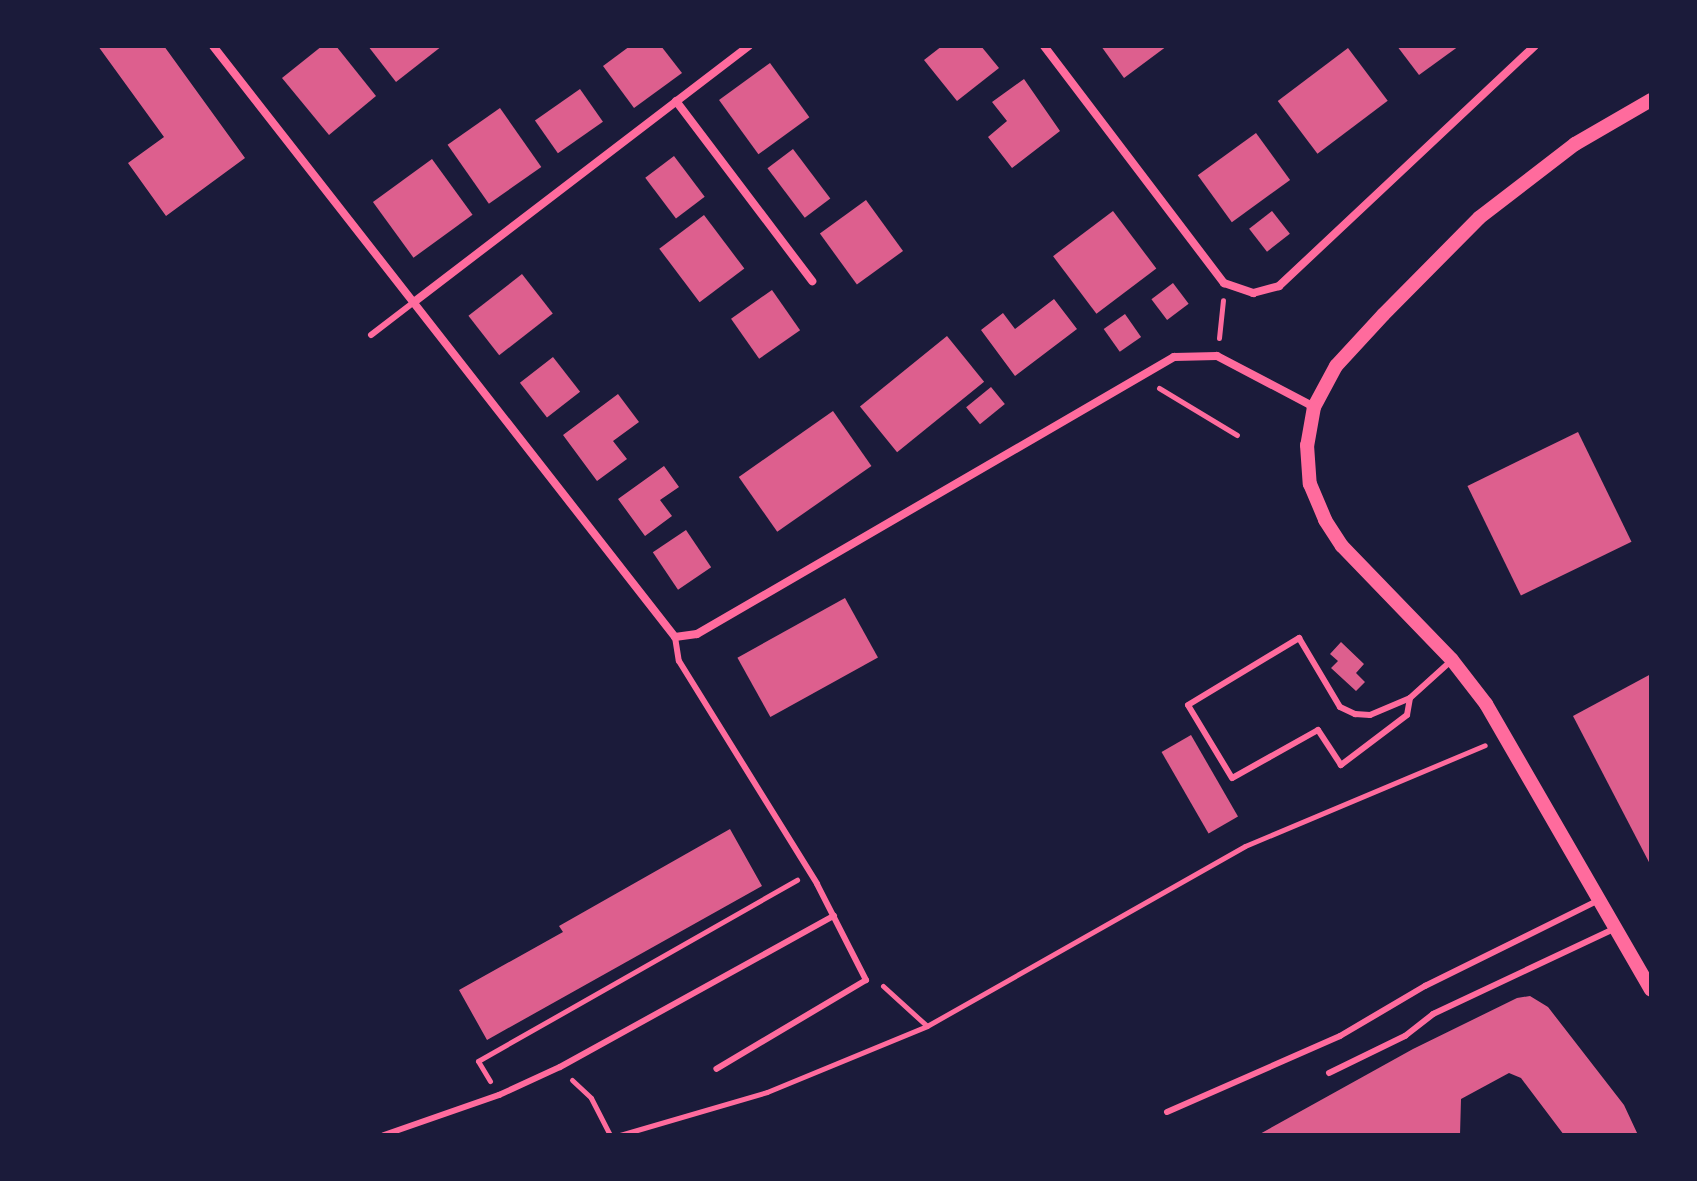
<!DOCTYPE html>
<html>
<head>
<meta charset="utf-8">
<style>
	body { margin:0 }
	#map { position:relative; width:1697px; height:1181px; overflow:hidden; background:#1b1b3a; font-family:"DejaVu Sans",sans-serif }
	div>[style] { position:absolute }
	.building>* { inset:0; background:#dd5f8e; transform-origin:0 0 }
	.path>* { height:5px; margin:-2.5px; padding:0 2.5px; transform-origin:2.5px; border-radius:2.5px; background:#ff6b9d }
	.service>* { height:6px; margin:-3px; padding:0 3px; transform-origin:3px; border-radius:3px; background:#ff6b9d }
	.minor>* { height:8px; margin:-4px; padding:0 4px; transform-origin:4px; border-radius:4px; background:#ff6b9d }
	.tertiary>* { height:14px; margin:-7px; padding:0 7px; transform-origin:7px; border-radius:7px; background:#ff6b9d }
	span { translate:-50% -50%; white-space:nowrap; text-align:center; line-height:1.15; -webkit-text-stroke:7px #1b1b3a; paint-order:stroke }
	.frame { position:absolute; inset:0; border:48px solid #1b1b3a; pointer-events:none }
</style>
</head>
<body>
<div id="map">
	<div class="building">
		<i style="clip-path:polygon(98px 46px,164px 46px,245px 158px,166px 216px,128px 163px,164px 137px)"></i>
		<i style="clip-path:polygon(322px 46px,336px 46px,376px 96px,329px 135px,282px 78px)"></i>
		<i style="clip-path:polygon(368px 46px,442px 46px,396px 82px)"></i>
		<i style="clip-path:polygon(630px 46px,661px 46px,682px 73px,634px 108px,603px 66px)"></i>
		<i style="clip-path:polygon(942px 46px,981px 46px,999px 68px,957px 101px,924px 60px)"></i>
		<i style="clip-path:polygon(1101px 46px,1167px 46px,1124px 78px)"></i>
		<i style="clip-path:polygon(1397px 46px,1459px 46px,1419px 75px)"></i>
		<i style="left:1348px;top:48px;width:66px;height:88px;rotate:53deg"></i>
		<i style="left:770px;top:63px;width:67px;height:63px;rotate:54deg"></i>
		<i style="clip-path:polygon(1024px 79px,1060px 131px,1012px 168px,988px 137px,1007px 121px,992px 102px)"></i>
		<i style="left:580px;top:89px;width:40px;height:55px;rotate:55deg"></i>
		<i style="left:500px;top:108px;width:72px;height:64px;rotate:55deg"></i>
		<i style="left:1256px;top:133px;width:58px;height:72px;rotate:54deg"></i>
		<i style="left:793px;top:149px;width:62px;height:32px;rotate:53deg"></i>
		<i style="left:674px;top:156px;width:51px;height:36px;rotate:53deg"></i>
		<i style="left:432px;top:159px;width:69px;height:73px;rotate:54deg"></i>
		<i style="left:866px;top:200px;width:63px;height:57px;rotate:54deg"></i>
		<i style="left:1113px;top:211px;width:72px;height:75px;rotate:53deg"></i>
		<i style="left:1272px;top:211px;width:29px;height:29px;rotate:52deg"></i>
		<i style="left:704px;top:215px;width:67px;height:56px;rotate:53deg"></i>
		<i style="left:522px;top:274px;width:50px;height:68px;rotate:52deg"></i>
		<i style="left:1173px;top:283px;width:26px;height:27px;rotate:53deg"></i>
		<i style="left:772px;top:290px;width:49px;height:50px;rotate:55deg"></i>
		<i style="clip-path:polygon(1054px 299px,1077px 329px,1015px 376px,981px 330px,1003px 313px,1015px 329px)"></i>
		<i style="left:1125px;top:314px;width:28px;height:26px;rotate:55deg"></i>
		<i style="left:947px;top:336px;width:59px;height:112px;rotate:51deg"></i>
		<i style="left:553px;top:357px;width:44px;height:42px;rotate:52deg"></i>
		<i style="left:991px;top:387px;width:22px;height:32px;rotate:51deg"></i>
		<i style="clip-path:polygon(618px 394px,639px 422px,613px 441px,627px 459px,597px 481px,563px 435px)"></i>
		<i style="left:833px;top:411px;width:67px;height:115px;rotate:55deg"></i>
		<i style="left:1578px;top:432px;width:122px;height:123px;rotate:64deg"></i>
		<i style="clip-path:polygon(664px 466px,679px 487px,660px 500px,672px 516px,645px 536px,618px 499px)"></i>
		<i style="left:686px;top:530px;width:45px;height:40px;rotate:56deg"></i>
		<i style="left:845px;top:598px;width:68px;height:123px;rotate:61deg"></i>
		<i style="clip-path:polygon(1341px 642px,1364px 664px,1356px 673px,1365px 682px,1356px 691px,1331px 668px,1338px 661px,1330px 654px)"></i>
		<i style="clip-path:polygon(1651px 674px,1651px 866px,1573px 716px)"></i>
		<i style="left:1191px;top:735px;width:94px;height:34px;rotate:60deg"></i>
		<i style="clip-path:polygon(730px 829px,762px 886px,487px 1040px,459px 990px,563px 932px,559px 926px)"></i>
		<i style="clip-path:polygon(1530px 996px,1548px 1007px,1624px 1105px,1638px 1135px,1564px 1135px,1521px 1078px,1509px 1073px,1461px 1099px,1460px 1135px,1258px 1135px,1413px 1049px,1517px 998px)"></i>
	</div>
	<div class="path">
		<i style="left:1219px;top:338px;width:38px;rotate:-84deg"></i>
		<i style="left:1159px;top:388px;width:91px;rotate:31.1deg"></i>
		<i style="left:883px;top:986px;width:59px;rotate:42.3deg"></i>
		<i style="left:572px;top:1080px;width:26px;rotate:43deg"></i>
		<i style="left:591px;top:1098px;width:42px;rotate:62.8deg"></i>
		<i style="left:490px;top:1081px;width:23px;rotate:-121deg"></i>
		<i style="left:478px;top:1061px;width:367px;rotate:-29.6deg"></i>
		<i style="left:620px;top:1135px;width:153px;rotate:-16.3deg"></i>
		<i style="left:767px;top:1092px;width:173px;rotate:-22.4deg"></i>
		<i style="left:927px;top:1026px;width:365px;rotate:-29.5deg"></i>
		<i style="left:1245px;top:846px;width:260px;rotate:-22.8deg"></i>
	</div>
	<div class="service">
		<i style="left:371px;top:335px;width:54px;rotate:-37.5deg"></i>
		<i style="left:675px;top:637px;width:24px;rotate:81deg"></i>
		<i style="left:679px;top:661px;width:262px;rotate:58.2deg"></i>
		<i style="left:817px;top:884px;width:108px;rotate:63deg"></i>
		<i style="left:866px;top:980px;width:174px;rotate:149.3deg"></i>
		<i style="left:1410px;top:698px;width:17px;rotate:100deg"></i>
		<i style="left:1407px;top:715px;width:83px;rotate:142.9deg"></i>
		<i style="left:1341px;top:765px;width:42px;rotate:-123.3deg"></i>
		<i style="left:1318px;top:730px;width:98px;rotate:150.8deg"></i>
		<i style="left:1232px;top:778px;width:85px;rotate:-121.1deg"></i>
		<i style="left:1188px;top:705px;width:130px;rotate:-31.1deg"></i>
		<i style="left:1299px;top:638px;width:80px;rotate:59.3deg"></i>
		<i style="left:1340px;top:707px;width:17px;rotate:25deg"></i>
		<i style="left:1355px;top:714px;width:15px;rotate:4deg"></i>
		<i style="left:1370px;top:715px;width:43px;rotate:-23deg"></i>
		<i style="left:1410px;top:698px;width:57px;rotate:-42.1deg"></i>
		<i style="left:1329px;top:1073px;width:85px;rotate:-26deg"></i>
		<i style="left:1405px;top:1036px;width:36px;rotate:-38deg"></i>
		<i style="left:1433px;top:1014px;width:202px;rotate:-25.2deg"></i>
		<i style="left:1167px;top:1112px;width:189px;rotate:-23.7deg"></i>
		<i style="left:1340px;top:1036px;width:99px;rotate:-30.5deg"></i>
		<i style="left:1425px;top:986px;width:192px;rotate:-26.3deg"></i>
		<i style="left:384px;top:1135px;width:122px;rotate:-19.2deg"></i>
		<i style="left:499px;top:1095px;width:67px;rotate:-24.7deg"></i>
		<i style="left:560px;top:1067px;width:313px;rotate:-28.9deg"></i>
	</div>
	<div class="minor">
		<i style="left:213px;top:46px;width:750px;rotate:51.98deg"></i>
		<i style="left:675px;top:637px;width:22px;rotate:-8deg"></i>
		<i style="left:697px;top:634px;width:552px;rotate:-30.14deg"></i>
		<i style="left:1174px;top:357px;width:43px;rotate:-1.3deg"></i>
		<i style="left:1217px;top:356px;width:110px;rotate:27.7deg"></i>
		<i style="left:1044px;top:46px;width:298px;rotate:52.8deg"></i>
		<i style="left:1224px;top:283px;width:31px;rotate:19deg"></i>
		<i style="left:1253px;top:293px;width:27px;rotate:-15deg"></i>
		<i style="left:1279px;top:286px;width:351px;rotate:-43.2deg"></i>
		<i style="left:676px;top:101px;width:226px;rotate:52.9deg"></i>
		<i style="left:414px;top:302px;width:422px;rotate:-37.4deg"></i>
	</div>
	<div class="tertiary">
		<i style="left:1651px;top:100px;width:88px;rotate:149.9deg"></i>
		<i style="left:1575px;top:144px;width:121px;rotate:142.4deg"></i>
		<i style="left:1479px;top:218px;width:136px;rotate:134.7deg"></i>
		<i style="left:1383px;top:315px;width:69px;rotate:132.7deg"></i>
		<i style="left:1336px;top:366px;width:47px;rotate:118.2deg"></i>
		<i style="left:1314px;top:407px;width:39px;rotate:100deg"></i>
		<i style="left:1307px;top:445px;width:39px;rotate:86deg"></i>
		<i style="left:1310px;top:484px;width:39px;rotate:67deg"></i>
		<i style="left:1325px;top:520px;width:31px;rotate:57deg"></i>
		<i style="left:1342px;top:546px;width:158px;rotate:46deg"></i>
		<i style="left:1452px;top:660px;width:56px;rotate:52.3deg"></i>
		<i style="left:1486px;top:704px;width:330px;rotate:60deg"></i>
	</div>
	<div class="frame"></div>
</div>
</body>
</html>
